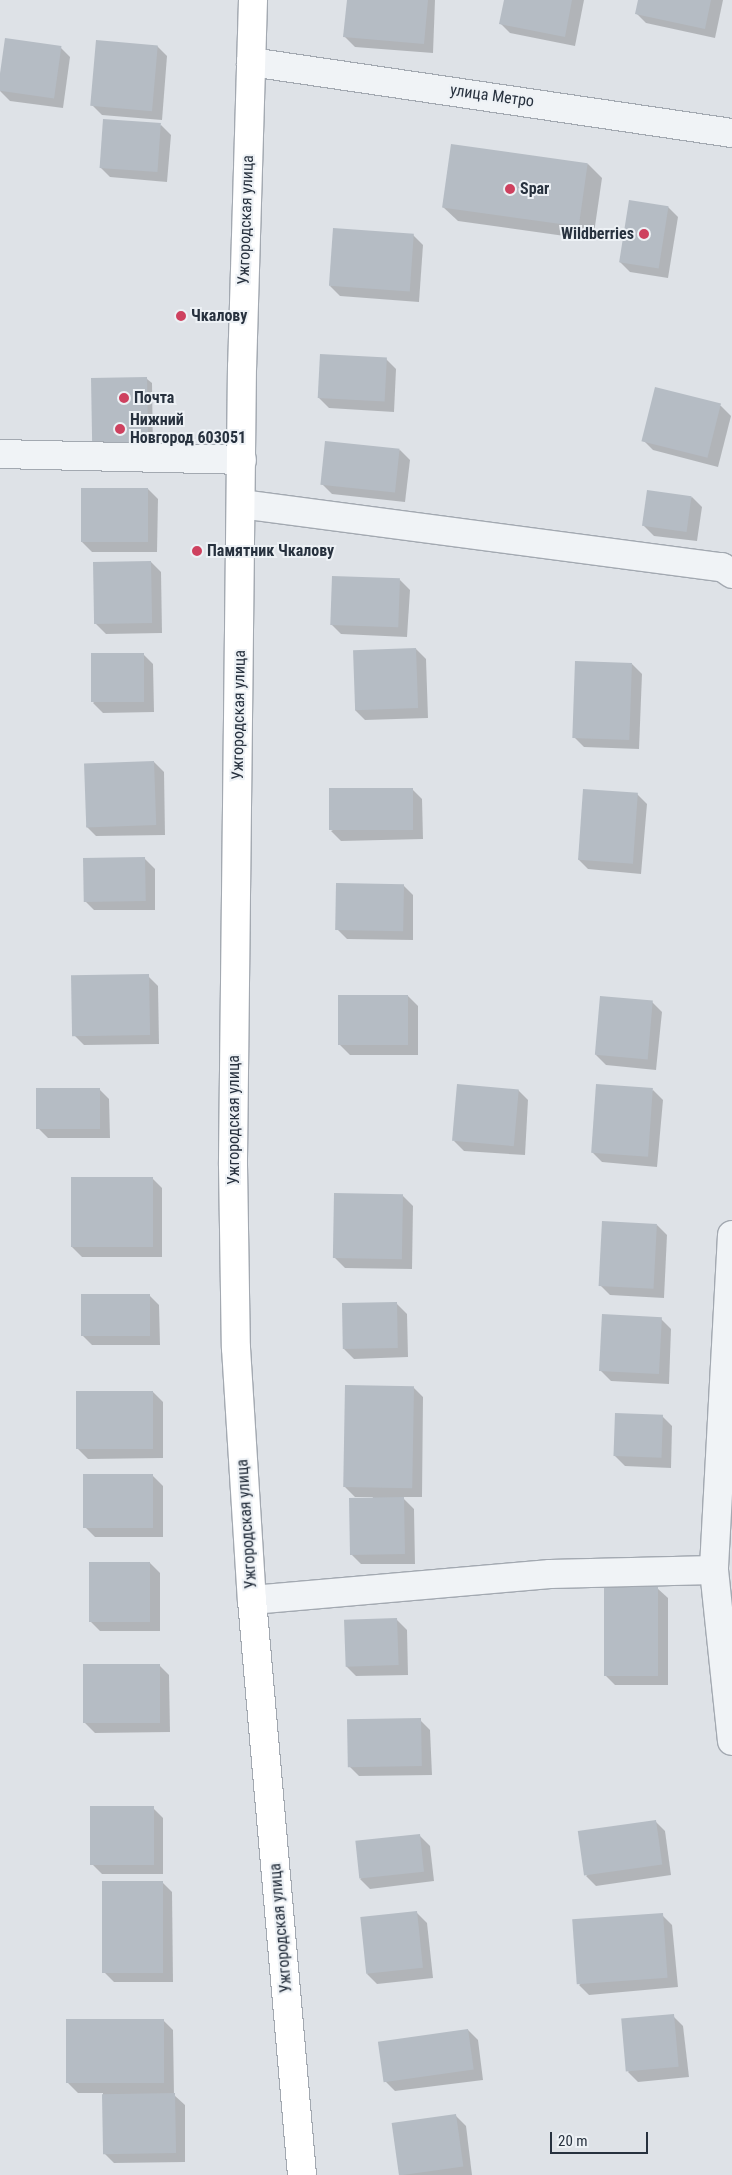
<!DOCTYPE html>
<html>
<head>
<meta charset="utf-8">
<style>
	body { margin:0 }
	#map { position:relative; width:732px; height:2175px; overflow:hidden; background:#dee2e7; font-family:"Roboto Condensed",sans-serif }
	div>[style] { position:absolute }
	.shadow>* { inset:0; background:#0003 }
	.building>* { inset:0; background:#b5bcc4; transform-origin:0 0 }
	.roads { filter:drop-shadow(1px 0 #a3a9b1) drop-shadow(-1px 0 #a3a9b1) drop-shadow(0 1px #a3a9b1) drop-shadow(0 -1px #a3a9b1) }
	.minor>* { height:28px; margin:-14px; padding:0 14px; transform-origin:14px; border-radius:14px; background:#f0f3f6 }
	.major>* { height:28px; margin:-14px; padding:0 14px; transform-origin:14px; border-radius:14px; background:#fff }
	.dots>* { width:14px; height:14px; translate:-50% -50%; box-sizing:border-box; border:2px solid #edf1f5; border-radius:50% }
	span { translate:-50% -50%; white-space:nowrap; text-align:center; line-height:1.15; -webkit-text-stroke:4px #edf1f5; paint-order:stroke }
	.street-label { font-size:16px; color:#27313e }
	.poi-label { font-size:16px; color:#27313e; font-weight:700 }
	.left { translate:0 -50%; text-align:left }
	.right { translate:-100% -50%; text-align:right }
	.scale { position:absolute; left:550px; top:2132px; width:98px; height:22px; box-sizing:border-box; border:2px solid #27313e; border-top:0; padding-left:6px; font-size:15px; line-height:18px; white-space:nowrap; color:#27313e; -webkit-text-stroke:4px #edf1f5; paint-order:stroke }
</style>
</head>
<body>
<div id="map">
	<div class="shadow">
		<i style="clip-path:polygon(348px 0,435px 0,433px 53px,355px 47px,345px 37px)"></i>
		<i style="clip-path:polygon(505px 0,584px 0,575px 46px,510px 33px,500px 23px)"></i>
		<i style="clip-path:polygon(639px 0,723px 0,715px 38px,646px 23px,636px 13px)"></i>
		<i style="clip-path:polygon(6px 40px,60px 47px,70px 57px,63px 108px,10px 101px,0 91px)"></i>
		<i style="clip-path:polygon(157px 46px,167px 56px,162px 120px,102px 115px,92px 105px)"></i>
		<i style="clip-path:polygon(161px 125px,171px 135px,167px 182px,110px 177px,100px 167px)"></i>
		<i style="clip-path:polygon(588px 164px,602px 178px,593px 240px,458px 221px,443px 207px)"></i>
		<i style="clip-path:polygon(668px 207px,678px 217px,668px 278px,630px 272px,620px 262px)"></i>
		<i style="clip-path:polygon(413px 235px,423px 245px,419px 302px,340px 296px,330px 286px)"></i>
		<i style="clip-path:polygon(386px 359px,396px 369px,394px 412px,329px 408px,319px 398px)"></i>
		<i style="clip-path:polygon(147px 379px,152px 383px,153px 453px,98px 454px)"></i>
		<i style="clip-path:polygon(656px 389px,721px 406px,731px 416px,718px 467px,653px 450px,643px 440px)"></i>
		<i style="clip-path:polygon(400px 450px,410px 460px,405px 502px,332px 494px,322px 484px)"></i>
		<i style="clip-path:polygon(148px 489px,158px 499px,157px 552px,92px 552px,82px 542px)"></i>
		<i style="clip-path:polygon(692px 497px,702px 507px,697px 541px,654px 536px,644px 526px)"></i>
		<i style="clip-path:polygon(151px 562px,161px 572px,162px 633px,106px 634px,96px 624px)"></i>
		<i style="clip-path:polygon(400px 580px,410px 590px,407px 637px,341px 634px,331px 624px)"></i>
		<i style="clip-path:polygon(416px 649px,426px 659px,428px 718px,365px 720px,355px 710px)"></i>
		<i style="clip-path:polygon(143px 654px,153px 664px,154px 712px,103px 713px,93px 703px)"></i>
		<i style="clip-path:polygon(632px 664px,642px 674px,639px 749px,584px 747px,574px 737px)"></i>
		<i style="clip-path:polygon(154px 762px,164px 772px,165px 835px,96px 836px,86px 826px)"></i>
		<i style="clip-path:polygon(412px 789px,422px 799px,423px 839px,341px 841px,331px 831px)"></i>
		<i style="clip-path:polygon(637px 794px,647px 804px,641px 874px,588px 869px,578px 859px)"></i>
		<i style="clip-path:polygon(145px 859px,155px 869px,155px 910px,94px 910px,84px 900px)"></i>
		<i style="clip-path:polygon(403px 885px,413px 895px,413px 940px,347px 939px,337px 929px)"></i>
		<i style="clip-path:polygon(148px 976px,158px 986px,159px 1044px,84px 1045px,74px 1035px)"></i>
		<i style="clip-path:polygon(408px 996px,418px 1006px,418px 1055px,350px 1055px,340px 1045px)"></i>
		<i style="clip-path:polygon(652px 1002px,662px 1012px,656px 1070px,606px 1065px,596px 1055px)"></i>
		<i style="clip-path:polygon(99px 1089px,109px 1099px,110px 1138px,48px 1138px,38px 1128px)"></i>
		<i style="clip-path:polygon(518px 1090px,528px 1100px,525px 1155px,464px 1151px,454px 1141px)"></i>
		<i style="clip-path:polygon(653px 1090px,663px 1100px,657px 1167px,602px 1162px,592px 1152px)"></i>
		<i style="clip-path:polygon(152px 1178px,162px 1188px,162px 1257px,82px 1257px,72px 1247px)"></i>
		<i style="clip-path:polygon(403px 1196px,413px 1206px,412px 1269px,345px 1268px,335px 1258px)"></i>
		<i style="clip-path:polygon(657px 1225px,667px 1235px,664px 1298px,610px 1295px,600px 1285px)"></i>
		<i style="clip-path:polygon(149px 1295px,159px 1305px,160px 1345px,92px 1345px,82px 1335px)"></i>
		<i style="clip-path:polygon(397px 1304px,407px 1314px,408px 1357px,354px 1359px,344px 1349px)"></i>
		<i style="clip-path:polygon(661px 1319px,671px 1329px,669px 1384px,611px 1381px,601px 1371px)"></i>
		<i style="clip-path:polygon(413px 1387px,423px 1397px,422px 1497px,402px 1497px,414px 1509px,415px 1564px,361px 1564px,351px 1554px,373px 1497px,355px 1497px,345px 1487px)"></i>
		<i style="clip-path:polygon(153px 1392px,163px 1402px,163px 1458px,88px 1459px,78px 1449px)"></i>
		<i style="clip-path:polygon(662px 1416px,672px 1426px,671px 1468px,625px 1466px,615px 1456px)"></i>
		<i style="clip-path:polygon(153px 1476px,163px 1486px,163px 1537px,95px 1537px,85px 1527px)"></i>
		<i style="clip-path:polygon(150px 1563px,160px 1573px,160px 1631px,100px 1631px,90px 1621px)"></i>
		<i style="clip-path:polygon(657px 1588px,668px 1598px,668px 1685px,615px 1685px,605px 1675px)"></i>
		<i style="clip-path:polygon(397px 1620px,407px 1630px,408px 1675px,356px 1676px,346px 1666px)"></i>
		<i style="clip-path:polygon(159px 1665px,169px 1675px,170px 1732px,95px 1733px,85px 1723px)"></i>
		<i style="clip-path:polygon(420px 1720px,430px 1730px,432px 1775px,359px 1776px,349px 1766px)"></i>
		<i style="clip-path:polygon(153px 1808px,163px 1818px,163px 1874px,102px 1874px,92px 1864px)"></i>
		<i style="clip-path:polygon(655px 1821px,665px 1831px,671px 1875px,596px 1886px,586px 1876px)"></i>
		<i style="clip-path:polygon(420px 1836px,430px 1846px,434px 1881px,370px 1889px,360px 1879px)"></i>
		<i style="clip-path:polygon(162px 1882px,172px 1892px,173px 1982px,114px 1982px,104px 1972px)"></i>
		<i style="clip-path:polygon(417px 1913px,427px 1923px,433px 1978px,377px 1984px,367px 1974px)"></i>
		<i style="clip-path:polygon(662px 1915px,672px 1925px,678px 1987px,589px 1995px,579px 1985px)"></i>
		<i style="clip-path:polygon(673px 2016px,683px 2026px,689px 2077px,638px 2082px,628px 2072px)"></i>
		<i style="clip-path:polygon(163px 2020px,173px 2030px,174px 2095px,185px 2105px,185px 2162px,114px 2163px,104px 2153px,103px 2093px,78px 2093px,68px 2083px)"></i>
		<i style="clip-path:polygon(468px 2030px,478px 2040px,483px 2080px,395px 2091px,385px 2081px)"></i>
		<i style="clip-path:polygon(456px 2116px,466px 2126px,472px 2175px,399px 2175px)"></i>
	</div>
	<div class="building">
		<i style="clip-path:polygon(347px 0,428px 0,424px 44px,343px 37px)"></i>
		<i style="clip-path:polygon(504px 0,572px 0,565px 37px,499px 24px)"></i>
		<i style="clip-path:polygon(638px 0,711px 0,705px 29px,635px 14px)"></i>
		<i style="left:5px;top:38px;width:57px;height:53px;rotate:8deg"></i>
		<i style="left:96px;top:40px;width:62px;height:66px;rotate:5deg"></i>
		<i style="left:103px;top:119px;width:58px;height:49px;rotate:4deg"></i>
		<i style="left:451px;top:144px;width:138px;height:64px;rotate:8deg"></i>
		<i style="left:629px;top:200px;width:40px;height:63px;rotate:9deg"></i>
		<i style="left:333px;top:228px;width:81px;height:58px;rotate:4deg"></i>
		<i style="left:320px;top:354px;width:67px;height:44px;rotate:3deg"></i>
		<i style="left:147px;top:377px;width:72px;height:56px;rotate:89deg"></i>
		<i style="left:655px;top:387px;width:68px;height:56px;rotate:14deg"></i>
		<i style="left:325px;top:441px;width:75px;height:44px;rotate:6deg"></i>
		<i style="left:81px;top:488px;width:67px;height:54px"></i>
		<i style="left:647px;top:490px;width:45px;height:36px;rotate:8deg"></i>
		<i style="left:151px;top:561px;width:62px;height:58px;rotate:89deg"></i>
		<i style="left:332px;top:576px;width:68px;height:49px;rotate:2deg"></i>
		<i style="left:416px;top:648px;width:60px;height:63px;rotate:88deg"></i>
		<i style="left:144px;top:653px;width:49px;height:53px;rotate:90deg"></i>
		<i style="left:575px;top:661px;width:57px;height:77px;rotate:2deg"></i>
		<i style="left:154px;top:761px;width:64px;height:70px;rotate:88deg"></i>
		<i style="left:413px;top:788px;width:42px;height:84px;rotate:90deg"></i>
		<i style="left:583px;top:789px;width:55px;height:71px;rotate:4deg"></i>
		<i style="left:145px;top:857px;width:44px;height:62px;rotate:89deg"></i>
		<i style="left:336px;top:883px;width:68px;height:47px;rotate:1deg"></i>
		<i style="left:149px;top:974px;width:61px;height:78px;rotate:89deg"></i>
		<i style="left:338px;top:995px;width:70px;height:50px"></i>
		<i style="left:600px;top:996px;width:53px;height:59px;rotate:5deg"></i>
		<i style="left:457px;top:1084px;width:62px;height:57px;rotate:5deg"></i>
		<i style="left:596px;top:1084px;width:57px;height:69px;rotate:4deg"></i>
		<i style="left:36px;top:1088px;width:64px;height:41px"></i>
		<i style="left:153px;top:1177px;width:70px;height:82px;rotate:90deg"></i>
		<i style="left:334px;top:1193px;width:69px;height:65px;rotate:1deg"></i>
		<i style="left:602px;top:1221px;width:55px;height:65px;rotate:3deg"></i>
		<i style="left:81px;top:1294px;width:69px;height:42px"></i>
		<i style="left:397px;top:1302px;width:46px;height:55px;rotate:89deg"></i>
		<i style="left:602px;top:1314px;width:60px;height:57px;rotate:3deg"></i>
		<i style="left:345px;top:1385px;width:69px;height:102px;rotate:1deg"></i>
		<i style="left:153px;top:1391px;width:58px;height:77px;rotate:90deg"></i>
		<i style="left:615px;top:1413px;width:48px;height:43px;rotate:2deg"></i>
		<i style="left:153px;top:1474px;width:54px;height:70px;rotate:90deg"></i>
		<i style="left:404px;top:1497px;width:57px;height:55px;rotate:89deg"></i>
		<i style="left:89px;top:1562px;width:61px;height:60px"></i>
		<i style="left:604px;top:1587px;width:54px;height:89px"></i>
		<i style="left:397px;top:1618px;width:47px;height:53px;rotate:88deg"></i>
		<i style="left:83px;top:1664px;width:77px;height:59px"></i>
		<i style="left:421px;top:1718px;width:48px;height:74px;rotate:89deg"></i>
		<i style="left:154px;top:1806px;width:59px;height:64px;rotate:90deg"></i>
		<i style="left:656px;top:1820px;width:45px;height:79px;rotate:82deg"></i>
		<i style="left:420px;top:1834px;width:38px;height:65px;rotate:84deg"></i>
		<i style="left:102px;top:1881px;width:61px;height:92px"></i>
		<i style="left:417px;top:1911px;width:57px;height:57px;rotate:84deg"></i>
		<i style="left:663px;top:1913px;width:65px;height:91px;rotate:86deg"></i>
		<i style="left:674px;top:2014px;width:53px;height:53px;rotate:85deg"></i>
		<i style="left:66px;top:2019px;width:98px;height:64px"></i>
		<i style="left:468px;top:2029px;width:41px;height:91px;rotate:82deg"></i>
		<i style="left:175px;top:2093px;width:60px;height:73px;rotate:89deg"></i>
		<i style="left:456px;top:2114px;width:53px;height:65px;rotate:82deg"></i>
	</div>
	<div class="roads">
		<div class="minor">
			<i style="left:251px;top:62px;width:486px;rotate:8.4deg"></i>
			<i style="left:0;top:454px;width:242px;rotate:1.4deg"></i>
			<i style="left:241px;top:504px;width:485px;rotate:7.5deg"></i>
			<i style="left:722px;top:567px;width:12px;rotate:35deg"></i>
			<i style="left:732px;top:1235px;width:335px;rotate:93.1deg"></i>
			<i style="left:714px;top:1570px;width:172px;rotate:84deg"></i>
			<i style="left:252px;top:1600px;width:299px;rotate:-5deg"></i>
			<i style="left:550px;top:1574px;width:164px;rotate:-1.4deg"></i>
		</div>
		<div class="major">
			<i style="left:253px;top:0;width:366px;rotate:91.7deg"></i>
			<i style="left:242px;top:366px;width:799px;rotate:90.65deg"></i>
			<i style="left:233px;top:1165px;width:183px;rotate:89.1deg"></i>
			<i style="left:236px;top:1348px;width:253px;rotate:86.4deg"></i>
			<i style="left:252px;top:1600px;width:577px;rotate:85.03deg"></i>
		</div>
	</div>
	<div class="dots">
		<i style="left:510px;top:189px;background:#ce415f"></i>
		<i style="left:644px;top:234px;background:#ce415f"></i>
		<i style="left:181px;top:316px;background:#ce415f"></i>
		<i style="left:124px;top:398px;background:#ce415f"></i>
		<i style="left:120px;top:429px;background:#ce415f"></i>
		<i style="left:197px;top:551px;background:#ce415f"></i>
	</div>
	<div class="street-label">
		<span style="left:492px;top:96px;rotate:8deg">улица Метро</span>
		<span style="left:246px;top:220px;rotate:-88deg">Ужгородская улица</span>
		<span style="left:239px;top:715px;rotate:-89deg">Ужгородская улица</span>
		<span style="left:234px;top:1120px;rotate:-90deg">Ужгородская улица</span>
		<span style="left:247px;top:1524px;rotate:-94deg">Ужгородская улица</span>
		<span style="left:281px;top:1928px;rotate:-95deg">Ужгородская улица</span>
	</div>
	<div class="poi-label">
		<span class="left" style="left:520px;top:189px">Spar</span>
		<span class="right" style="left:634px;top:234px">Wildberries</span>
		<span class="left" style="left:191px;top:316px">Чкалову</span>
		<span class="left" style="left:134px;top:398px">Почта</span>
		<span class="left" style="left:130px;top:429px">Нижний<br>Новгород 603051</span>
		<span class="left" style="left:207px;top:551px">Памятник Чкалову</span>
	</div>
	<div class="scale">20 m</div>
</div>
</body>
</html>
